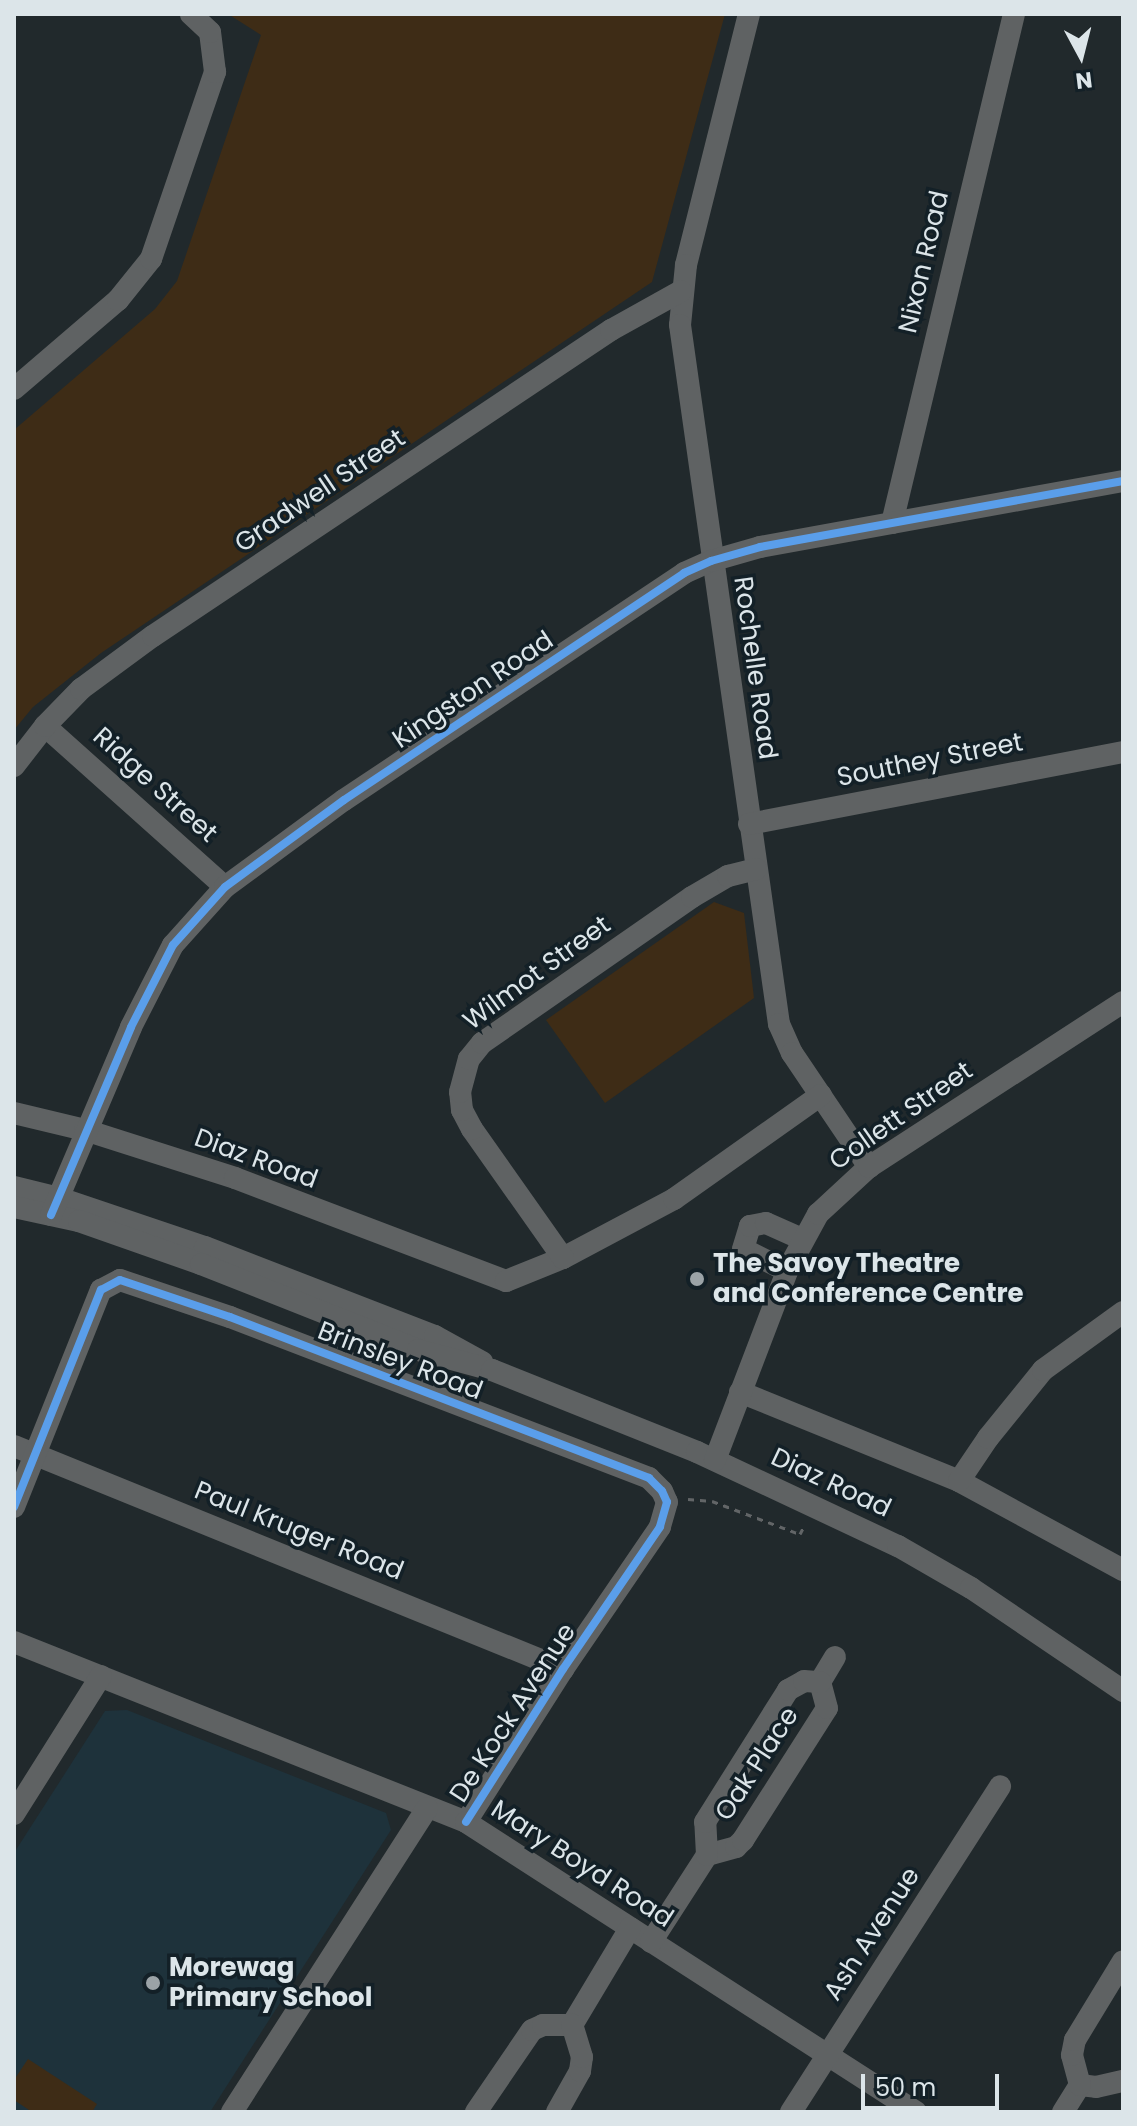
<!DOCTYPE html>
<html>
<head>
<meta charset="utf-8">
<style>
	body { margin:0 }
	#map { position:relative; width:1137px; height:2126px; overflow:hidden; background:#21292c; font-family:Poppins,sans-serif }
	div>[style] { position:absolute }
	.built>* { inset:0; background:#1e323b }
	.green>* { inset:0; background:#3e2c16 }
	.path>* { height:3px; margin-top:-1.5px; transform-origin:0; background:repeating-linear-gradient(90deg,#626567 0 6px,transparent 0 12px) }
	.minor>* { height:22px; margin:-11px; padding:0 11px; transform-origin:11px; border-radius:11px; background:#5f6263 }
	.cycleway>* { height:8px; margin:-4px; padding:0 4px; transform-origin:4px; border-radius:4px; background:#5a9eea }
	.dots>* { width:22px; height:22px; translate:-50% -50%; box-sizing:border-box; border:4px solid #132027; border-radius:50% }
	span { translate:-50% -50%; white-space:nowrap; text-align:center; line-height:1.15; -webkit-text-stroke:7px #132027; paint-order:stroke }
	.street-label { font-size:26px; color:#dce5e9 }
	.poi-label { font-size:26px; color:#dce5e9; font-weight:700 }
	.left { translate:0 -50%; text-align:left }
	.frame { position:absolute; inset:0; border:16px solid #dce5e9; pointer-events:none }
	.north { position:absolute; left:1041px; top:16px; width:80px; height:80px; -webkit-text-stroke:6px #132027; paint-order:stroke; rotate:173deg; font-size:22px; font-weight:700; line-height:32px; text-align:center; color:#dce5e9 }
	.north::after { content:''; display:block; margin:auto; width:28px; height:36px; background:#dce5e9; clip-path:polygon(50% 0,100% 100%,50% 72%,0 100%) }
	.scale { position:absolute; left:861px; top:2074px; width:138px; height:36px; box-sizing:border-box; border:4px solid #dce5e9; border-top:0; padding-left:10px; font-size:24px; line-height:28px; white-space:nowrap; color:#dce5e9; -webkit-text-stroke:6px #132027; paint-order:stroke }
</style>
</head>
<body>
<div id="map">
	<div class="built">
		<i style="clip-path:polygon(127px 1710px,386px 1813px,391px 1830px,210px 2112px,14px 2112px,14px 1853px,105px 1711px)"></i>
	</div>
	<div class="green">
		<i style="clip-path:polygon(228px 14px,725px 14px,652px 282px,101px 653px,33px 707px,14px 730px,14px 430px,155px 309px,177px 281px,261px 35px)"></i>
		<i style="clip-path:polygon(714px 902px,744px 913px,754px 998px,605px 1103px,546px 1020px)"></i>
		<i style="clip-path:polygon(28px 2059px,97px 2104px,92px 2112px,32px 2112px,14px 2100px,14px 2080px)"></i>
	</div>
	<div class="path">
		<i style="left:688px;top:1499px;width:24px;rotate:5deg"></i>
		<i style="left:712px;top:1501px;width:94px;rotate:20.6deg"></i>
		<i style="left:800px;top:1534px;width:9px;rotate:-63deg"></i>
	</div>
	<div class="minor">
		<i style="left:749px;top:14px;width:259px;rotate:104.1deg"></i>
		<i style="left:686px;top:265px;width:60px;rotate:95.7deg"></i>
		<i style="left:680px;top:325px;width:706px;rotate:81.94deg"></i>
		<i style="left:779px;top:1024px;width:32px;rotate:66deg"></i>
		<i style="left:792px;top:1053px;width:138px;rotate:56deg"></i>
		<i style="left:14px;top:389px;width:137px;rotate:-40.6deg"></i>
		<i style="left:118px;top:300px;width:53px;rotate:-51.2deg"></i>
		<i style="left:151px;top:259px;width:198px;rotate:-71.1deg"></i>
		<i style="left:215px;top:72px;width:40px;rotate:-97.1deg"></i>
		<i style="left:210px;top:32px;width:26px;rotate:-137deg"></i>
		<i style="left:892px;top:523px;width:523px;rotate:-76.52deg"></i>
		<i style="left:45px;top:726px;width:241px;rotate:41.8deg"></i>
		<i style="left:14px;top:766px;width:51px;rotate:-52.2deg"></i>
		<i style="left:45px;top:726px;width:52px;rotate:-45.8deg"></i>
		<i style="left:81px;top:689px;width:89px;rotate:-36.4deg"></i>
		<i style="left:153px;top:636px;width:551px;rotate:-33.75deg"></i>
		<i style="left:611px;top:330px;width:80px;rotate:-29.1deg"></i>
		<i style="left:749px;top:824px;width:381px;rotate:-10.9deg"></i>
		<i style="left:14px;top:1113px;width:73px;rotate:13.5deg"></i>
		<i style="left:85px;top:1130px;width:157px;rotate:17.7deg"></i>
		<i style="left:235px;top:1178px;width:290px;rotate:20.8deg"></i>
		<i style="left:506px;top:1281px;width:61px;rotate:-22deg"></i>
		<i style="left:563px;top:1258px;width:126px;rotate:-28deg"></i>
		<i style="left:674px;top:1199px;width:180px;rotate:-35.3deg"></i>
		<i style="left:14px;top:1187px;width:46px;rotate:13.7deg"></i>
		<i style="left:59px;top:1198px;width:154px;rotate:18.6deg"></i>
		<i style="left:205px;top:1247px;width:247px;rotate:21.2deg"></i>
		<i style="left:435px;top:1336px;width:54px;rotate:29deg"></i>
		<i style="left:14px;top:1207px;width:66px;rotate:12.2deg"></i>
		<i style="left:79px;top:1221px;width:129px;rotate:19.4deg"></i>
		<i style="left:201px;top:1264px;width:233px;rotate:21.6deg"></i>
		<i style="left:418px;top:1350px;width:77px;rotate:15.1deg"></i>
		<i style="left:492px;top:1370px;width:221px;rotate:21.8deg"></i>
		<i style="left:697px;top:1452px;width:222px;rotate:25.1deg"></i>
		<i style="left:898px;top:1546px;width:84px;rotate:29.9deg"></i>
		<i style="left:971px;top:1588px;width:184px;rotate:34.1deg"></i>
		<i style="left:51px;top:1215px;width:204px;rotate:-66.9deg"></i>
		<i style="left:131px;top:1027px;width:92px;rotate:-62.9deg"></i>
		<i style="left:173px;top:945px;width:78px;rotate:-48.1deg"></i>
		<i style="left:225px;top:887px;width:147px;rotate:-36.2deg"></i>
		<i style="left:344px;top:800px;width:409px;rotate:-33.7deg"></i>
		<i style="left:684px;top:573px;width:30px;rotate:-24deg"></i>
		<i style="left:711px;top:561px;width:51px;rotate:-15.9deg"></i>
		<i style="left:760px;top:547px;width:369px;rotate:-10.3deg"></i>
		<i style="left:563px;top:1258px;width:158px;rotate:-125.2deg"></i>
		<i style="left:472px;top:1129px;width:21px;rotate:-118deg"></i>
		<i style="left:462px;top:1110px;width:18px;rotate:-96deg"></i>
		<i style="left:460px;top:1092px;width:34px;rotate:-75deg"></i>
		<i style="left:469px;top:1059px;width:21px;rotate:-51deg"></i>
		<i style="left:482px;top:1043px;width:256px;rotate:-34.8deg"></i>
		<i style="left:692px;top:897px;width:42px;rotate:-30.3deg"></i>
		<i style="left:728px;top:876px;width:29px;rotate:-14deg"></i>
		<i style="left:787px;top:1271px;width:49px;rotate:-153.4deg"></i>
		<i style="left:743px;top:1249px;width:24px;rotate:-73deg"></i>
		<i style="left:750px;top:1226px;width:16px;rotate:-11deg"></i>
		<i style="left:766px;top:1223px;width:39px;rotate:24deg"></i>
		<i style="left:740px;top:1392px;width:236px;rotate:22.1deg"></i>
		<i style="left:959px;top:1481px;width:187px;rotate:28.5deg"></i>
		<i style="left:14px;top:1446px;width:593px;rotate:22.11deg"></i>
		<i style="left:715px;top:1460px;width:202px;rotate:-69.1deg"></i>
		<i style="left:787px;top:1271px;width:65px;rotate:-61.5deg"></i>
		<i style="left:818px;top:1214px;width:69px;rotate:-42.7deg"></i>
		<i style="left:869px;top:1167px;width:303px;rotate:-33deg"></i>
		<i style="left:959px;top:1481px;width:52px;rotate:-56deg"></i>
		<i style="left:988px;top:1438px;width:87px;rotate:-51deg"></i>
		<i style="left:1043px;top:1370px;width:99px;rotate:-35.9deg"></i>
		<i style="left:14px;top:1507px;width:234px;rotate:-68.2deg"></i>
		<i style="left:101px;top:1290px;width:21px;rotate:-28deg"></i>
		<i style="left:120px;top:1280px;width:116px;rotate:18.6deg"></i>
		<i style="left:230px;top:1317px;width:449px;rotate:21deg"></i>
		<i style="left:649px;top:1478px;width:18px;rotate:45deg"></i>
		<i style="left:662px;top:1491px;width:12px;rotate:66deg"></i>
		<i style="left:667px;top:1502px;width:26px;rotate:106deg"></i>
		<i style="left:660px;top:1527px;width:172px;rotate:124.3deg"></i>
		<i style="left:563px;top:1669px;width:181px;rotate:122.4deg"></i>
		<i style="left:14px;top:1642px;width:487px;rotate:21.7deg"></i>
		<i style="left:466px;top:1822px;width:535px;rotate:32.8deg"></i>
		<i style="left:820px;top:1682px;width:29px;rotate:-59deg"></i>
		<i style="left:14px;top:1814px;width:163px;rotate:-57.8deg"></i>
		<i style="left:707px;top:1855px;width:30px;rotate:-15deg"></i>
		<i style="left:736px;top:1847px;width:10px;rotate:-45deg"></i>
		<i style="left:743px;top:1840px;width:156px;rotate:-57.5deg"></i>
		<i style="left:827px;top:1708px;width:27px;rotate:-105deg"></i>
		<i style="left:651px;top:1942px;width:103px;rotate:-57.2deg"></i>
		<i style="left:707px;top:1855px;width:33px;rotate:-93deg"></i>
		<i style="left:705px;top:1822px;width:156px;rotate:-57.8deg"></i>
		<i style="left:788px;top:1690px;width:18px;rotate:-29deg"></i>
		<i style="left:804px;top:1681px;width:16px;rotate:4deg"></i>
		<i style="left:572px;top:2025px;width:113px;rotate:-59.1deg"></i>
		<i style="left:1080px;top:2085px;width:16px;rotate:7deg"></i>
		<i style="left:1096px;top:2087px;width:28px;rotate:-13deg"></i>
		<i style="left:232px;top:2112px;width:361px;rotate:-57.3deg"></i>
		<i style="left:476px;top:2112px;width:99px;rotate:-55.7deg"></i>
		<i style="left:532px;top:2030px;width:12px;rotate:-24deg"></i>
		<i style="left:543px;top:2025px;width:29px"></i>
		<i style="left:557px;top:2112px;width:47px;rotate:-60.7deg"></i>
		<i style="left:580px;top:2071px;width:14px;rotate:-82deg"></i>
		<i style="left:582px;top:2057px;width:34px;rotate:-107deg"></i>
		<i style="left:791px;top:2112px;width:387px;rotate:-57.3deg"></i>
		<i style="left:1063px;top:2112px;width:32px;rotate:-58deg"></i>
		<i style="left:1080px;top:2085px;width:31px;rotate:-105deg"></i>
		<i style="left:1072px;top:2055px;width:15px;rotate:-79deg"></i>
		<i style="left:1075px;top:2040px;width:92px;rotate:-58.7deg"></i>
	</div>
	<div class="cycleway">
		<i style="left:51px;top:1215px;width:204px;rotate:-66.9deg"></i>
		<i style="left:131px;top:1027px;width:92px;rotate:-62.9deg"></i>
		<i style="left:173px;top:945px;width:78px;rotate:-48.1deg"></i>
		<i style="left:225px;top:887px;width:147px;rotate:-36.2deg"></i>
		<i style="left:344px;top:800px;width:409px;rotate:-33.7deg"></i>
		<i style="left:684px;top:573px;width:30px;rotate:-24deg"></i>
		<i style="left:711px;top:561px;width:51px;rotate:-15.9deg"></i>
		<i style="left:760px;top:547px;width:369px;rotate:-10.3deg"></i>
		<i style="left:14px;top:1507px;width:234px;rotate:-68.2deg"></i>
		<i style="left:101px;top:1290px;width:21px;rotate:-28deg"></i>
		<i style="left:120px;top:1280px;width:116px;rotate:18.6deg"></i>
		<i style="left:230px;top:1317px;width:449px;rotate:21deg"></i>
		<i style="left:649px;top:1478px;width:18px;rotate:45deg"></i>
		<i style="left:662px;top:1491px;width:12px;rotate:66deg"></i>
		<i style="left:667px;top:1502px;width:26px;rotate:106deg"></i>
		<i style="left:660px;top:1527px;width:172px;rotate:124.3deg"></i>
		<i style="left:563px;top:1669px;width:181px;rotate:122.4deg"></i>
	</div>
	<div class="dots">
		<i style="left:697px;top:1279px;background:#9ba3a7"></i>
		<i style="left:153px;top:1983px;background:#9ba3a7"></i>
	</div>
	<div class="street-label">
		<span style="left:924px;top:262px;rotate:-77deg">Nixon Road</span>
		<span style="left:320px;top:491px;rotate:-34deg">Gradwell Street</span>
		<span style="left:755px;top:668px;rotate:82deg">Rochelle Road</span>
		<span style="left:473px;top:690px;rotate:-34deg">Kingston Road</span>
		<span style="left:930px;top:760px;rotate:-11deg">Southey Street</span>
		<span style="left:155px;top:785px;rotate:42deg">Ridge Street</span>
		<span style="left:537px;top:973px;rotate:-36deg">Wilmot Street</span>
		<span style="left:901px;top:1116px;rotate:-35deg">Collett Street</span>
		<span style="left:256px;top:1159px;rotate:20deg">Diaz Road</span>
		<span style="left:400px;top:1361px;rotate:21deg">Brinsley Road</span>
		<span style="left:831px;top:1483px;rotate:25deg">Diaz Road</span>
		<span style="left:299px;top:1531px;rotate:22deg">Paul Kruger Road</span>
		<span style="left:513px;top:1713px;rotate:-57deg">De Kock Avenue</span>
		<span style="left:757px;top:1764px;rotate:-57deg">Oak Place</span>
		<span style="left:582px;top:1864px;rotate:33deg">Mary Boyd Road</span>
		<span style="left:872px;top:1934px;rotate:-57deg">Ash Avenue</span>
	</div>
	<div class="poi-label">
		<span class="left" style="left:713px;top:1279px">The Savoy Theatre<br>and Conference Centre</span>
		<span class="left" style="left:169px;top:1983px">Morewag<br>Primary School</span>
	</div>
	<div class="frame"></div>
	<div class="north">N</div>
	<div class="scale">50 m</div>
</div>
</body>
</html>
